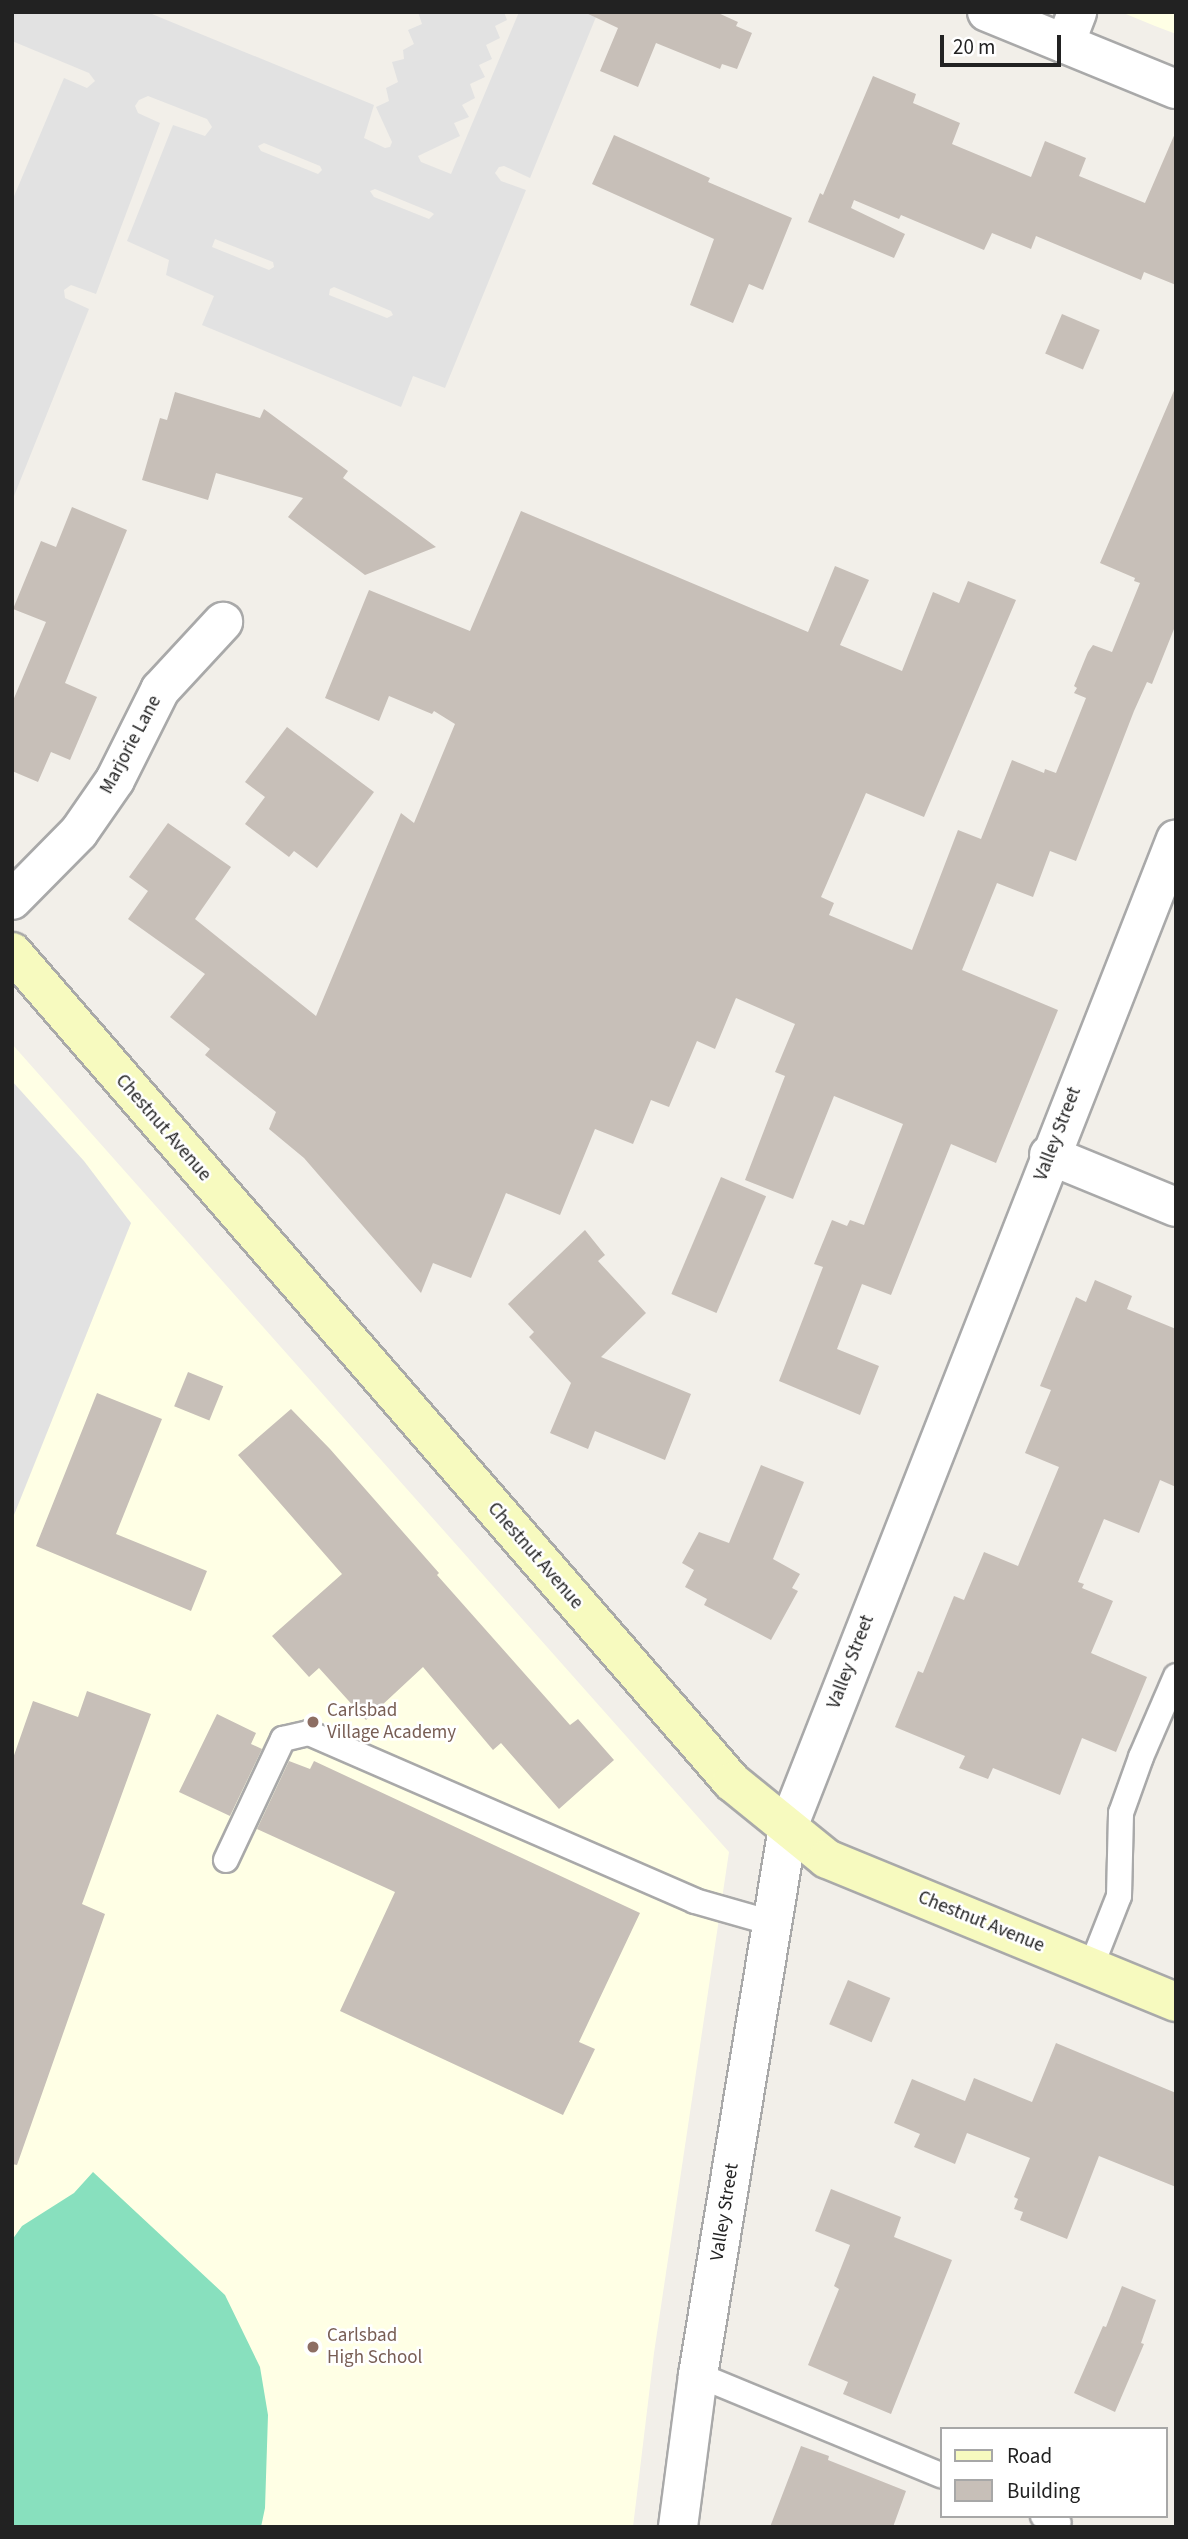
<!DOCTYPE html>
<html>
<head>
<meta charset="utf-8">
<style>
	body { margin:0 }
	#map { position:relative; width:1188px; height:2539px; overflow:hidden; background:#f2efe9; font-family:"Source Sans 3",sans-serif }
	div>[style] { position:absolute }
	.education>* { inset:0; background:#ffffe5 }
	.pitch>* { inset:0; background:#88e0be }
	.parking>* { inset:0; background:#e2e2e2 }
	.building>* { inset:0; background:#c7bfb8; transform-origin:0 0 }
	.roads { filter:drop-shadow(2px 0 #a9a9a9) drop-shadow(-2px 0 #a9a9a9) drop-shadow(0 2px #a9a9a9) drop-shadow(0 -2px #a9a9a9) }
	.service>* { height:24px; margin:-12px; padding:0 12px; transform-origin:12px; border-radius:12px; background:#fff }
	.minor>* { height:38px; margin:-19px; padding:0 19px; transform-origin:19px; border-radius:19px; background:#fff }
	.tertiary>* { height:38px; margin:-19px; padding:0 19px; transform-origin:19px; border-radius:19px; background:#fff }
	.secondary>* { height:38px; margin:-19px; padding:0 19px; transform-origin:19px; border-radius:19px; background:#f7fabf }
	.dots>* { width:19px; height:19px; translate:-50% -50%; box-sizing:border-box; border:4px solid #fff; border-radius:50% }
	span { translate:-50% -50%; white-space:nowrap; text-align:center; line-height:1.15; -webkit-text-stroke:5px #fff; paint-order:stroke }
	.street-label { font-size:19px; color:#222 }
	.education-label { font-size:19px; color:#785e54 }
	.left { translate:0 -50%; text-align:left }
	.frame { position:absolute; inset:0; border:14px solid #222; pointer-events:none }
	.legend { position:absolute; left:940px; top:2427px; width:228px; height:91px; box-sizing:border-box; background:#fff; border:2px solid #a7a7a7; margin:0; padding:9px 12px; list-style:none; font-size:21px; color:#222 }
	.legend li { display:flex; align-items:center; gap:14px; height:35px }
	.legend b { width:35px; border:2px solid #a7a7a7 }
	.scale { position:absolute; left:940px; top:35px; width:121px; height:32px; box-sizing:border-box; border:4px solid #222; border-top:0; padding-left:9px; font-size:21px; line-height:24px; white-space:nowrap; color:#222; -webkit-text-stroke:5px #fff; paint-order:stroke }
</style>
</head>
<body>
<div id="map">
	<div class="education">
		<i style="clip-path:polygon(1121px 12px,1176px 12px,1176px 34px,1155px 26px)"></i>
		<i style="clip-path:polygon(12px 1044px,729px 1852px,654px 2353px,633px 2527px,12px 2527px)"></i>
	</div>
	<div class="pitch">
		<i style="clip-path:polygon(93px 2172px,225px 2295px,260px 2367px,268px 2415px,265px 2508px,261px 2527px,12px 2527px,12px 2240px,22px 2226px,74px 2193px)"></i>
	</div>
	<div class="parking">
		<i style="clip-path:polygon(evenodd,12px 12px,147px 12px,374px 105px,364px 138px,385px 148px,390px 147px,392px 142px,376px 107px,389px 101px,386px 88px,398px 82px,392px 62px,404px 59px,403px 50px,414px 44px,408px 30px,422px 24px,418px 12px,504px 12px,507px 20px,495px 26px,500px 38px,486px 45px,492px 59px,479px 65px,485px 77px,470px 84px,475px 98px,462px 105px,469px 117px,454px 123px,460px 136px,418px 156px,421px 162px,451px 174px,519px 12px,598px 12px,530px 178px,504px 166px,499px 167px,495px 173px,501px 181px,526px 190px,445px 388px,413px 376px,401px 407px,202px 325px,214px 296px,166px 275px,169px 260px,127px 241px,173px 125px,205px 136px,212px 127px,207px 119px,148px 96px,139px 100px,135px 106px,138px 113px,160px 123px,96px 294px,71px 285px,64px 290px,65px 298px,89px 309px,12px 501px,12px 201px,64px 78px,87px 88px,95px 81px,89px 73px,12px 41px,12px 12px,264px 143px,320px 166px,322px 170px,318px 174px,261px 151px,258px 146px,264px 143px,12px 12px,375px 189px,431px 212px,434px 214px,429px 219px,374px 197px,370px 191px,375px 189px,12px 12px,215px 239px,273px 262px,274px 267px,269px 270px,212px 247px,215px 239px,12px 12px,334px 287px,391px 311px,393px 315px,387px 318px,329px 295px,330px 289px,334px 287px)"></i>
		<i style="clip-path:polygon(12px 1081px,84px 1161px,131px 1223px,12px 1520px)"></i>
	</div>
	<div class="building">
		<i style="clip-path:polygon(584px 12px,716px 12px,738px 22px,736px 26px,752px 33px,737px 69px,722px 64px,720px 69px,656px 43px,638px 87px,600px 71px,618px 28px)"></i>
		<i style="clip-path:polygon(873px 76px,916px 94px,913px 103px,960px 123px,952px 144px,1031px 177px,1045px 141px,1086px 158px,1079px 176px,1145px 203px,1176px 131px,1176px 285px,1144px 272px,1141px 280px,1036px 236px,1031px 249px,992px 233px,984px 250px,901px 215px,899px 219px,854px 200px,851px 208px,905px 234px,894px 258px,808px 222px,820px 193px,823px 195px)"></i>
		<i style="clip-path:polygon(614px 135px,710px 178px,708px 182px,792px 218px,763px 290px,749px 284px,733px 323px,690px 305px,714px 239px,592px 184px)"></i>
		<i style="left:1062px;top:314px;width:41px;height:43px;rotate:23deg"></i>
		<i style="clip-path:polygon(1176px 386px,1176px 624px,1152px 684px,1147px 682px,1134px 711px,1076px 861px,1050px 851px,1033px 897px,997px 883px,962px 970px,1058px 1010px,996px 1163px,951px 1144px,891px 1295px,862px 1284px,837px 1349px,879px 1366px,860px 1415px,779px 1381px,823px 1267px,814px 1264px,832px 1220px,847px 1226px,850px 1220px,864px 1225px,903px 1124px,834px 1096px,793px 1199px,745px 1180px,785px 1076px,775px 1072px,795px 1024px,736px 998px,715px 1049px,697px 1041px,669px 1107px,651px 1100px,633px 1144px,595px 1129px,560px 1215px,506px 1193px,471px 1278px,433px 1263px,421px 1293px,304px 1158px,269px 1129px,276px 1112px,205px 1055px,210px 1049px,170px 1017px,205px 974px,128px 919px,148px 891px,129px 877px,168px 823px,231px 867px,195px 919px,316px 1016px,401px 813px,414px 823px,455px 724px,434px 711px,432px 714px,389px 696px,379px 721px,325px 698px,369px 590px,470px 631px,521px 511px,808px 632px,835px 566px,869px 580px,840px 645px,902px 671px,933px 592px,959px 603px,968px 581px,1016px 600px,924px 817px,866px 793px,821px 897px,834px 903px,829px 915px,912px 950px,958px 830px,981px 839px,1012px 760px,1044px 773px,1045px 769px,1056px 773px,1086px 698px,1074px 693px,1077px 688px,1074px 686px,1088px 652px,1093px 645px,1112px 652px,1140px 583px,1134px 581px,1135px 578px,1100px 563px)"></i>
		<i style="clip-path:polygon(175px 392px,260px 418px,264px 409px,348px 471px,343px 478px,436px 547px,365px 575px,288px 517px,303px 498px,216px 473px,208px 500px,142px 480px,160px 418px,167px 420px)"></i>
		<i style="clip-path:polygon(72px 507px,127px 530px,65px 683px,97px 697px,70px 760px,51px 752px,38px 782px,12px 771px,12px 703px,46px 622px,13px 609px,41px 541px,56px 547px)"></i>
		<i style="clip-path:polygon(287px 727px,374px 792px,317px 868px,294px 851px,289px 857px,245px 824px,265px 797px,245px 782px)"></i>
		<i style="left:721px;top:1177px;width:49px;height:127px;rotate:23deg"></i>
		<i style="clip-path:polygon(585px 1230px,605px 1255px,598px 1261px,646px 1313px,601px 1357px,691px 1394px,665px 1460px,595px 1431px,588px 1449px,550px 1433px,571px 1383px,529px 1337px,534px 1332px,508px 1304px)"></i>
		<i style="clip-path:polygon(1095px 1280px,1132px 1296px,1127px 1309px,1176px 1329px,1176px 1487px,1160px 1480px,1139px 1533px,1104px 1519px,1078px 1582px,1084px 1584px,1082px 1588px,1113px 1601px,1091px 1653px,1147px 1677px,1116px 1752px,1082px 1738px,1060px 1795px,993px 1768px,988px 1779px,959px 1768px,965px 1756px,895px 1727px,918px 1671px,923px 1673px,954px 1596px,964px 1600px,984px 1552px,1018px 1566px,1059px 1467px,1025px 1453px,1051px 1390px,1040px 1386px,1076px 1297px,1086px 1302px)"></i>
		<i style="left:188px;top:1372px;width:38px;height:37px;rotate:22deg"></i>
		<i style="clip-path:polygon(97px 1393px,162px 1419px,116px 1534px,207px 1571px,191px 1611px,36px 1546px)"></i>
		<i style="clip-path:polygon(291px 1409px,330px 1449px,439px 1573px,437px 1575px,570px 1725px,578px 1719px,614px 1760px,559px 1809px,501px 1743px,493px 1750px,423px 1667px,366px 1720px,319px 1668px,309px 1677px,272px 1636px,342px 1574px,238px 1455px)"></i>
		<i style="clip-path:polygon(761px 1465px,804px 1482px,773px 1559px,800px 1574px,792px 1588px,798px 1591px,771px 1640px,704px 1605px,707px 1599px,685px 1587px,694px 1570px,682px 1563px,699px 1532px,729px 1543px)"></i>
		<i style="clip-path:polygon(87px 1691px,151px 1714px,82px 1904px,105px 1914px,17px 2165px,12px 2164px,12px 1761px,33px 1701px,78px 1717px)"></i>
		<i style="clip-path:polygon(217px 1714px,256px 1733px,251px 1744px,262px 1749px,230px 1816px,179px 1792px)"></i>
		<i style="clip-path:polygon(289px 1761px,310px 1769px,314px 1761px,640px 1913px,579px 2042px,595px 2049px,563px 2115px,340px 2011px,395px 1892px,257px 1829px)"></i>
		<i style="left:848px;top:1980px;width:46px;height:48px;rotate:23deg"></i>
		<i style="clip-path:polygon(1056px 2043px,1176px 2093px,1176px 2187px,1099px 2156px,1067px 2239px,1020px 2220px,1023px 2212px,1014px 2209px,1018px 2199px,1014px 2197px,1030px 2158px,967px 2133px,955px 2164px,914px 2147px,920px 2134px,894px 2123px,912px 2079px,965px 2101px,974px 2078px,1032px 2102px)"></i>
		<i style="clip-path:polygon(831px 2189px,901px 2217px,894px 2237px,952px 2260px,891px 2414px,843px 2394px,848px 2382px,808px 2365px,839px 2289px,834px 2286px,850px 2245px,815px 2231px)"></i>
		<i style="clip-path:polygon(1122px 2286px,1156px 2300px,1141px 2343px,1144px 2344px,1115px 2412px,1074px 2393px,1103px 2326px,1106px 2327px)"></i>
		<i style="clip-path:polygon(801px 2446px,829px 2456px,828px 2460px,906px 2491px,893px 2527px,770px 2527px)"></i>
	</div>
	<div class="roads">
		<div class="service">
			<i style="left:226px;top:1860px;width:134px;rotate:-64.8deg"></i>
			<i style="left:283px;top:1739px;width:27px;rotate:-13deg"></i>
			<i style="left:309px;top:1733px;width:421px;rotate:23.5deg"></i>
			<i style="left:695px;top:1901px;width:80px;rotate:15.9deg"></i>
			<i style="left:1091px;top:1967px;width:76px;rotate:-68.5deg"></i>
			<i style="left:1119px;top:1896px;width:83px;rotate:-88.6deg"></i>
			<i style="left:1121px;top:1813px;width:59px;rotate:-70.3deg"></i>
			<i style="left:1141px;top:1757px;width:88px;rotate:-66.6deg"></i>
			<i style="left:698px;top:2375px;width:263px;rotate:22.4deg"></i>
			<i style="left:1043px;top:2516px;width:17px;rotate:24deg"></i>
		</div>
		<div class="minor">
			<i style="left:987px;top:12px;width:204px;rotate:22.2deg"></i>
			<i style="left:1065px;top:44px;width:34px;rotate:-69deg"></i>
			<i style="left:12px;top:900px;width:95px;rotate:-45.4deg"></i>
			<i style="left:79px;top:832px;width:63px;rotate:-55.3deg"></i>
			<i style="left:115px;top:780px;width:101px;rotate:-63.4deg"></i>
			<i style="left:160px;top:690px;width:93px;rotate:-47.2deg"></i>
			<i style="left:1049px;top:1155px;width:137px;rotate:22.3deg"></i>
			<i style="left:788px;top:1827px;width:1061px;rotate:-68.56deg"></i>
		</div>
		<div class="tertiary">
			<i style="left:678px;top:2527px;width:153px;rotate:-82.5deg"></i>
			<i style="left:698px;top:2375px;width:555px;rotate:-80.67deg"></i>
		</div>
		<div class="secondary">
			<i style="left:12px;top:952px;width:1099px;rotate:49.06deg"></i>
			<i style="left:732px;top:1782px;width:122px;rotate:39deg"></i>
			<i style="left:827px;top:1859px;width:377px;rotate:22.3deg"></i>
		</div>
	</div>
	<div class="dots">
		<i style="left:313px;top:1722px;background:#8d6e63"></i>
		<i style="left:313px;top:2347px;background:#8d6e63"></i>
	</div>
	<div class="street-label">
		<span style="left:131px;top:745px;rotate:-62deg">Marjorie Lane</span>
		<span style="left:163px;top:1128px;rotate:49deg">Chestnut Avenue</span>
		<span style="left:1058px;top:1134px;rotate:-69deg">Valley Street</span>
		<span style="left:535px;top:1556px;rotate:49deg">Chestnut Avenue</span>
		<span style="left:851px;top:1662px;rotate:-69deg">Valley Street</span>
		<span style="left:981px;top:1922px;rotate:22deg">Chestnut Avenue</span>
		<span style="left:725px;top:2212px;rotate:-81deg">Valley Street</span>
	</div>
	<div class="education-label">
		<span class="left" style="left:327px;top:1722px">Carlsbad<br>Village Academy</span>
		<span class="left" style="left:327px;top:2347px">Carlsbad<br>High School</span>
	</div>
	<div class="frame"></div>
	<ul class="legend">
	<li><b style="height:9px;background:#f7fabf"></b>Road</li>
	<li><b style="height:19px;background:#c7bfb8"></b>Building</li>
	</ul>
	<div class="scale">20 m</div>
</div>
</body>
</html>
